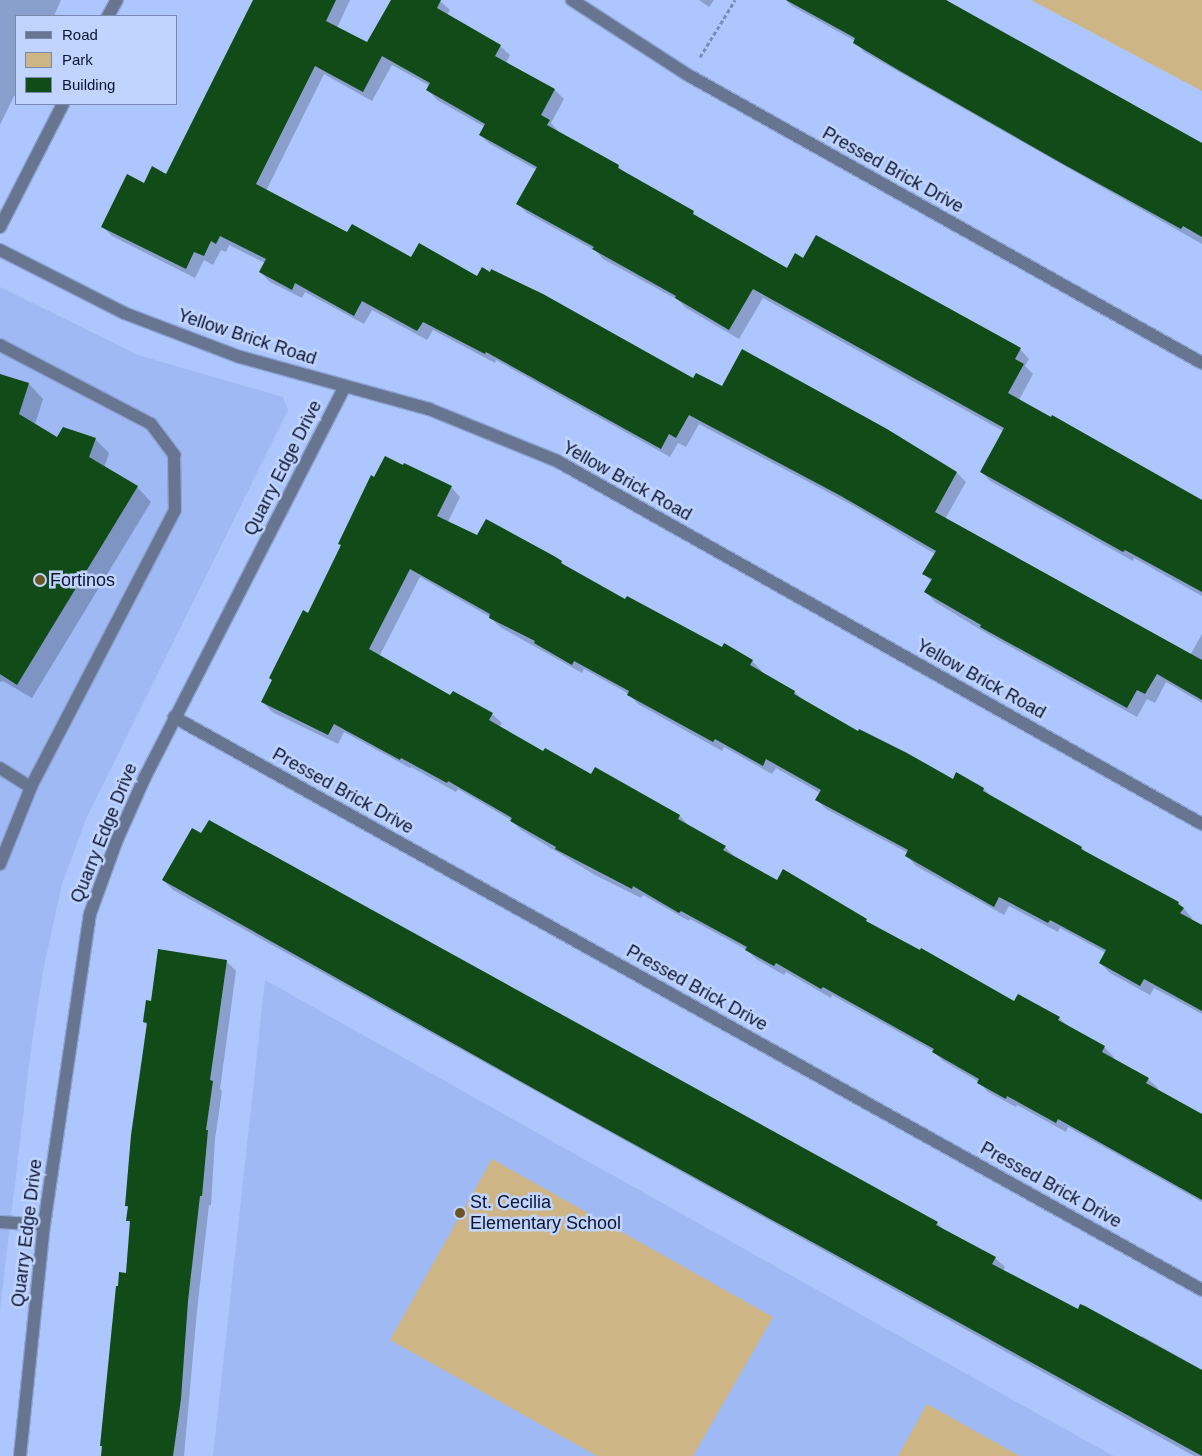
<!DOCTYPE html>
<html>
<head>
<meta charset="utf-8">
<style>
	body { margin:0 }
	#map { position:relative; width:1202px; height:1456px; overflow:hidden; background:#adc7fe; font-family:Arial,sans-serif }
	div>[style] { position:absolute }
	.built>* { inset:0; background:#9eb9f4 }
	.green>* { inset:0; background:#cdb586 }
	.shadow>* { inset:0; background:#0003 }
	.building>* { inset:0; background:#114b18 }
	.path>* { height:3px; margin-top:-1.5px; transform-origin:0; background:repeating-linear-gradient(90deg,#778cb9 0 4px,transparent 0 6.5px) }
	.roads { filter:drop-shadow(1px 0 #8da3d4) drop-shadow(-1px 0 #8da3d4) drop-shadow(0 1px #8da3d4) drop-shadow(0 -1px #8da3d4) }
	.minor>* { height:12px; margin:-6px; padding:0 6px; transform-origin:6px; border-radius:6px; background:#687591 }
	.dots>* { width:14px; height:14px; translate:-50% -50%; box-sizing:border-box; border:2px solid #c0d4fe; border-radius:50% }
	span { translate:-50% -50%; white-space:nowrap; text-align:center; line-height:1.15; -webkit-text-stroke:5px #c0d4fe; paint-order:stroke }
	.street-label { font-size:18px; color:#0b152e }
	.poi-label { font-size:18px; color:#0b152e }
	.left { translate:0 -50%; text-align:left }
	.legend { position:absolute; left:15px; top:15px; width:162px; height:90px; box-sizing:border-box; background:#c0d4fe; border:1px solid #7888ab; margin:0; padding:6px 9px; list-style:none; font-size:15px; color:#0b152e }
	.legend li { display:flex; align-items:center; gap:10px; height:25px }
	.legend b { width:25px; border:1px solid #7888ab }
</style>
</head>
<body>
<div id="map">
	<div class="built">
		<i style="clip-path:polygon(0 287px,138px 355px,283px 397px,288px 410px,86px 819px,62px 884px,43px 971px,30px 1057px,0 1310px)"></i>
		<i style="clip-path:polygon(265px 980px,1097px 1447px,1114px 1456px,213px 1456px)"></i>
	</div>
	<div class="green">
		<i style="clip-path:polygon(1031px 0,1202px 0,1202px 91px)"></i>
		<i style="clip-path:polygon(492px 1159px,773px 1317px,693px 1456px,597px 1456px,390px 1340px)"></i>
		<i style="clip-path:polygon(927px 1404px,1020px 1456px,898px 1456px)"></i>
	</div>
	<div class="shadow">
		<i style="clip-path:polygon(0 0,61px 0,54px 16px,16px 16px,16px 95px,14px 96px,0 125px)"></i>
		<i style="clip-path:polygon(255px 0,350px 0,337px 28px,368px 44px,392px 0,439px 0,450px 10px,447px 15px,500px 46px,510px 55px,506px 63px,555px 90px,564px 99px,551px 123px,558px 131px,557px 133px,618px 166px,626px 174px,788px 270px,1020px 349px,1029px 359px,1025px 366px,1033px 374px,1019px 400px,1157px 475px,1164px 481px,1202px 500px,1202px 596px,1134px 558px,1133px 561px,990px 481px,981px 471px,1003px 431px,763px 298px,739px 339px,686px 308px,678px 300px,603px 259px,596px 251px,527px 213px,518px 204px,537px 170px,490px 144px,480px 135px,485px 127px,437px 100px,428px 90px,430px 86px,392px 65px,372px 101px,324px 74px,266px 191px,348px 233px,412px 259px,478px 277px,693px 380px,886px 430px,957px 473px,966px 482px,945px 519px,1190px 655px,1202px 634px,1202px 703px,1166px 682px,1155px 703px,1147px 699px,1137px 717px,991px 636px,935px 602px,926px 592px,932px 582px,924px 574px,935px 554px,852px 505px,699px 424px,686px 447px,678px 443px,670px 457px,496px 360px,495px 363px,433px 330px,427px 340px,372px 310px,364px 324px,305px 292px,302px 298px,270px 282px,260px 272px,265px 263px,229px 245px,226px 252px,221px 250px,213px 265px,204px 260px,195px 278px,112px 236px,103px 227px,144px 185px,167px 175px)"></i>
		<i style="clip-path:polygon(699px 0,714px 0,709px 7px)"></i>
		<i style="clip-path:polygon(786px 0,947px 0,958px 9px,1202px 144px,1202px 244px,864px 52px,855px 41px,792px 6px)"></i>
		<i style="clip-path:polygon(0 375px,29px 384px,43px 399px,35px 424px,57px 438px,95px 439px,109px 453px,104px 468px,137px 487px,151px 502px,32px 698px,3px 681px,0 682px)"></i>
		<i style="clip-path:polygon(451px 487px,460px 497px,448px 522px,478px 536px,561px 562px,567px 568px,626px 601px,722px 649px,752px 661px,761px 670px,760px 673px,795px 692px,804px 701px,859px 733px,954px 780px,984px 789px,993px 798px,1082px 848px,1087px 853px,1179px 903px,1192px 918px,1191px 921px,1202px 927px,1202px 1014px,1154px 988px,1150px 995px,1110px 973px,1100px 963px,1106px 953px,1060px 928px,1058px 932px,1009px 906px,1004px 915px,916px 866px,907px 856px,908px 853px,826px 809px,817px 800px,820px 793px,776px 768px,772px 774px,724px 747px,722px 751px,638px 704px,629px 694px,584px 669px,582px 673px,500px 627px,490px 617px,420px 577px,379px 657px,451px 697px,492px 714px,502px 723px,499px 727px,544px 753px,592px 775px,595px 769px,680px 816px,689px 826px,725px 847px,734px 856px,778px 881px,784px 871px,871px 925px,1014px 1003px,1059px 1018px,1069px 1027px,1104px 1047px,1114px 1057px,1112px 1059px,1148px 1079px,1158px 1088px,1157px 1090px,1201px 1115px,1202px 1113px,1202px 1202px,1068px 1127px,1066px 1132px,1017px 1105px,1016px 1107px,988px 1092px,979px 1082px,943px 1061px,933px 1051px,832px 995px,831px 998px,786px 972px,784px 975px,756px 959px,747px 950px,690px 919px,689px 921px,643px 895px,641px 898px,595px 875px,521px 830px,511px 820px,458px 789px,456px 792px,411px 767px,410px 768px,344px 732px,338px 744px,272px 712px,263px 702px,342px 546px,339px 543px)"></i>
		<i style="clip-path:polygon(163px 880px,937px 1223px,944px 1230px,995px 1258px,1005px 1267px,1003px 1271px,1078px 1311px,1141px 1338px,1142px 1336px,1202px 1370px,1202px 1456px,1194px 1456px,173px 890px)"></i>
		<i style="clip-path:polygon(226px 961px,236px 971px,220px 1089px,222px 1091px,215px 1139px,211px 1205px,209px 1205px,197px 1311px,184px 1456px,102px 1456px,103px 1448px,101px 1446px,127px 1274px,131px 1224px,128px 1220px,129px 1208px,126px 1206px,148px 1026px,144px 1022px,152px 1002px)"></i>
	</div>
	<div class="building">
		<i style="clip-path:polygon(253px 0,336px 0,326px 21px,367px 42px,391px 0,441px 0,437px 8px,501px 45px,495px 56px,555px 89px,541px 115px,550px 120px,547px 125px,619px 165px,618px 168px,694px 211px,693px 214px,787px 268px,795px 253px,803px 258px,816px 235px,1021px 348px,1015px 359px,1024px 364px,1008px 393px,1051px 417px,1052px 415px,1202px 500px,1202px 592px,1125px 550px,1123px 552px,980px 472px,1004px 428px,753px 289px,729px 330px,675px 298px,676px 296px,592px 249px,594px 247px,516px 204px,537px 167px,479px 135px,485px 124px,426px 90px,430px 83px,382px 56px,363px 92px,315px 66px,256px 184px,347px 232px,352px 224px,411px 257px,419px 243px,477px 276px,482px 267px,490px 272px,491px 269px,543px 294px,693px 378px,696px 373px,722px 386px,742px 349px,887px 429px,957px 472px,935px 512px,1202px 660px,1202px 700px,1157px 674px,1145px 694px,1137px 690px,1127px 708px,980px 627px,981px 625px,924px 592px,932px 579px,922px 574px,936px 551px,841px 496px,689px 415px,676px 438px,669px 434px,661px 449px,486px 352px,485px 354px,423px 322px,417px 331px,362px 301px,354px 316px,295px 283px,292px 290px,259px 272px,266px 259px,220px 236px,216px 244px,211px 241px,204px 256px,194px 252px,186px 269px,101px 227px,127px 174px,144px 183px,152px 166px,166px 174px)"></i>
		<i style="clip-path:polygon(786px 0,946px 0,1202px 143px,1202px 237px,1183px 226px,1181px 229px,1063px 164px,900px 71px,853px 43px,855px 38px)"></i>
		<i style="clip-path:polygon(0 374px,29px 383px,19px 414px,57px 437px,63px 427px,96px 438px,89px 457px,138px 486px,17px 685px,0 674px)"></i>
		<i style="clip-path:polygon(385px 456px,403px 465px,404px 463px,452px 486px,437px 516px,477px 535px,486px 519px,554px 556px,562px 561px,561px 563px,625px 599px,627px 596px,722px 647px,724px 643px,753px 660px,750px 665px,795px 691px,794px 694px,858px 731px,859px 729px,907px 753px,953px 779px,956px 772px,984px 788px,983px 791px,1082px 847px,1081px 849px,1179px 902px,1178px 904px,1184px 908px,1180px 913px,1202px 925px,1202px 1011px,1144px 979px,1140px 986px,1099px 963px,1106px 950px,1050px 920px,1048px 923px,999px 897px,994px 907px,954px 884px,905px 856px,908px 850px,815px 800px,821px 790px,766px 759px,763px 766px,715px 739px,713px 742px,627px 695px,629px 691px,574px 661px,572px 665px,534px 643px,535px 641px,489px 618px,490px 614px,410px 569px,369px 649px,450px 695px,453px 691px,493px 713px,489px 720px,543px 751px,545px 748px,591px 774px,595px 767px,680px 815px,678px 819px,726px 846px,723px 850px,777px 880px,783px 869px,867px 919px,866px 921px,920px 950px,921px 948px,1014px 1001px,1018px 994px,1060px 1017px,1058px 1020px,1105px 1046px,1102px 1052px,1149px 1078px,1146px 1083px,1202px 1114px,1202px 1200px,1058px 1119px,1056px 1123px,1007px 1096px,1006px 1099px,977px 1083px,979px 1079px,932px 1052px,934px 1049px,823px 987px,821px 989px,776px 963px,774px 966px,745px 950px,747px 947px,681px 911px,679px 913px,633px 886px,632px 889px,555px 849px,556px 847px,510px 821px,512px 818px,448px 781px,447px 783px,401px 758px,400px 760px,334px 724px,328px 735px,261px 702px,272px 680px,269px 678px,303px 610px,308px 613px,341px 545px,338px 544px,371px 475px,374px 477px)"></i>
		<i style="clip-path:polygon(209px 820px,938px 1222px,936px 1225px,996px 1257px,992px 1264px,1078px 1309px,1080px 1304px,1085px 1306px,1202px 1370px,1202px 1456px,570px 1109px,162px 880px,192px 828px,201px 833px)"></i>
		<i style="clip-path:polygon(158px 949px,227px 960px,210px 1080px,213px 1081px,206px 1130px,208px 1130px,202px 1196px,200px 1196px,188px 1301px,181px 1399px,173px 1456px,101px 1456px,102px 1446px,100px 1446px,116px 1286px,118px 1286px,119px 1272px,126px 1273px,130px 1221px,126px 1221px,128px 1206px,125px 1206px,131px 1135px,147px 1023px,143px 1022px,146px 1000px,151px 1001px)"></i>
	</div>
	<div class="path">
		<i style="left:700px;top:57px;width:67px;rotate:-58.4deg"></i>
	</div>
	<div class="roads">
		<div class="minor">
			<i style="left:572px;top:0;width:138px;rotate:32.9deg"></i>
			<i style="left:688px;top:75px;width:589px;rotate:29.26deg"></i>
			<i style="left:108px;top:16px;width:18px;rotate:-61deg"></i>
			<i style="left:0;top:227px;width:138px;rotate:-62.9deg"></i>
			<i style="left:0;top:250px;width:139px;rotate:26.9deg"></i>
			<i style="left:124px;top:313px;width:124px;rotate:20.8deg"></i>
			<i style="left:240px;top:357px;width:196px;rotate:15.4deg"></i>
			<i style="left:429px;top:409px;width:138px;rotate:22.1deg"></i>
			<i style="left:557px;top:461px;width:740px;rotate:29.37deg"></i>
			<i style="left:0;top:345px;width:170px;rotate:27.6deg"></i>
			<i style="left:151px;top:424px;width:39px;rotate:53deg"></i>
			<i style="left:174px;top:455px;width:55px;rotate:89deg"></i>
			<i style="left:175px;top:510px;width:312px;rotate:117.5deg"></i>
			<i style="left:174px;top:717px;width:1177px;rotate:29.13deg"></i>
			<i style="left:0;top:768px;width:36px;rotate:32deg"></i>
			<i style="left:31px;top:787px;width:83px;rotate:111.9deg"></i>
			<i style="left:0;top:1222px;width:44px;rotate:3.9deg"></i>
			<i style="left:20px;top:1456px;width:232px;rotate:-84.1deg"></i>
			<i style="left:44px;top:1225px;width:314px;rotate:-81.6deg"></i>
			<i style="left:90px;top:914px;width:77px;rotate:-70.1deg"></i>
			<i style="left:116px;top:842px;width:71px;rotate:-66deg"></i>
			<i style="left:145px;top:777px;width:439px;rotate:-62.9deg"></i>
		</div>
	</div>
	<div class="dots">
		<i style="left:40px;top:580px;background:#6a5524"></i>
		<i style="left:460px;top:1213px;background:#6a5524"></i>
	</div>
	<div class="street-label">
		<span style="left:893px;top:170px;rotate:29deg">Pressed Brick Drive</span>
		<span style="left:247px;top:337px;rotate:18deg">Yellow Brick Road</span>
		<span style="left:283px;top:468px;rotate:-63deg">Quarry Edge Drive</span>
		<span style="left:627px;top:481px;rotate:29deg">Yellow Brick Road</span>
		<span style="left:981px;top:679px;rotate:29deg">Yellow Brick Road</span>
		<span style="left:343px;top:791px;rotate:29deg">Pressed Brick Drive</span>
		<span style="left:104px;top:833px;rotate:-68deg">Quarry Edge Drive</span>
		<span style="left:697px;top:988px;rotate:29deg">Pressed Brick Drive</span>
		<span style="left:1051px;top:1185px;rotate:29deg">Pressed Brick Drive</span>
		<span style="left:27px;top:1233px;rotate:-83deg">Quarry Edge Drive</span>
	</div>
	<div class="poi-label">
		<span class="left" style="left:50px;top:580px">Fortinos</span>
		<span class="left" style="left:470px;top:1213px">St. Cecilia<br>Elementary School</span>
	</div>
	<ul class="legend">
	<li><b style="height:6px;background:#687591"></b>Road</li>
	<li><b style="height:14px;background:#cdb586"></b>Park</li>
	<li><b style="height:14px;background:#114b18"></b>Building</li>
	</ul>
</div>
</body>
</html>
